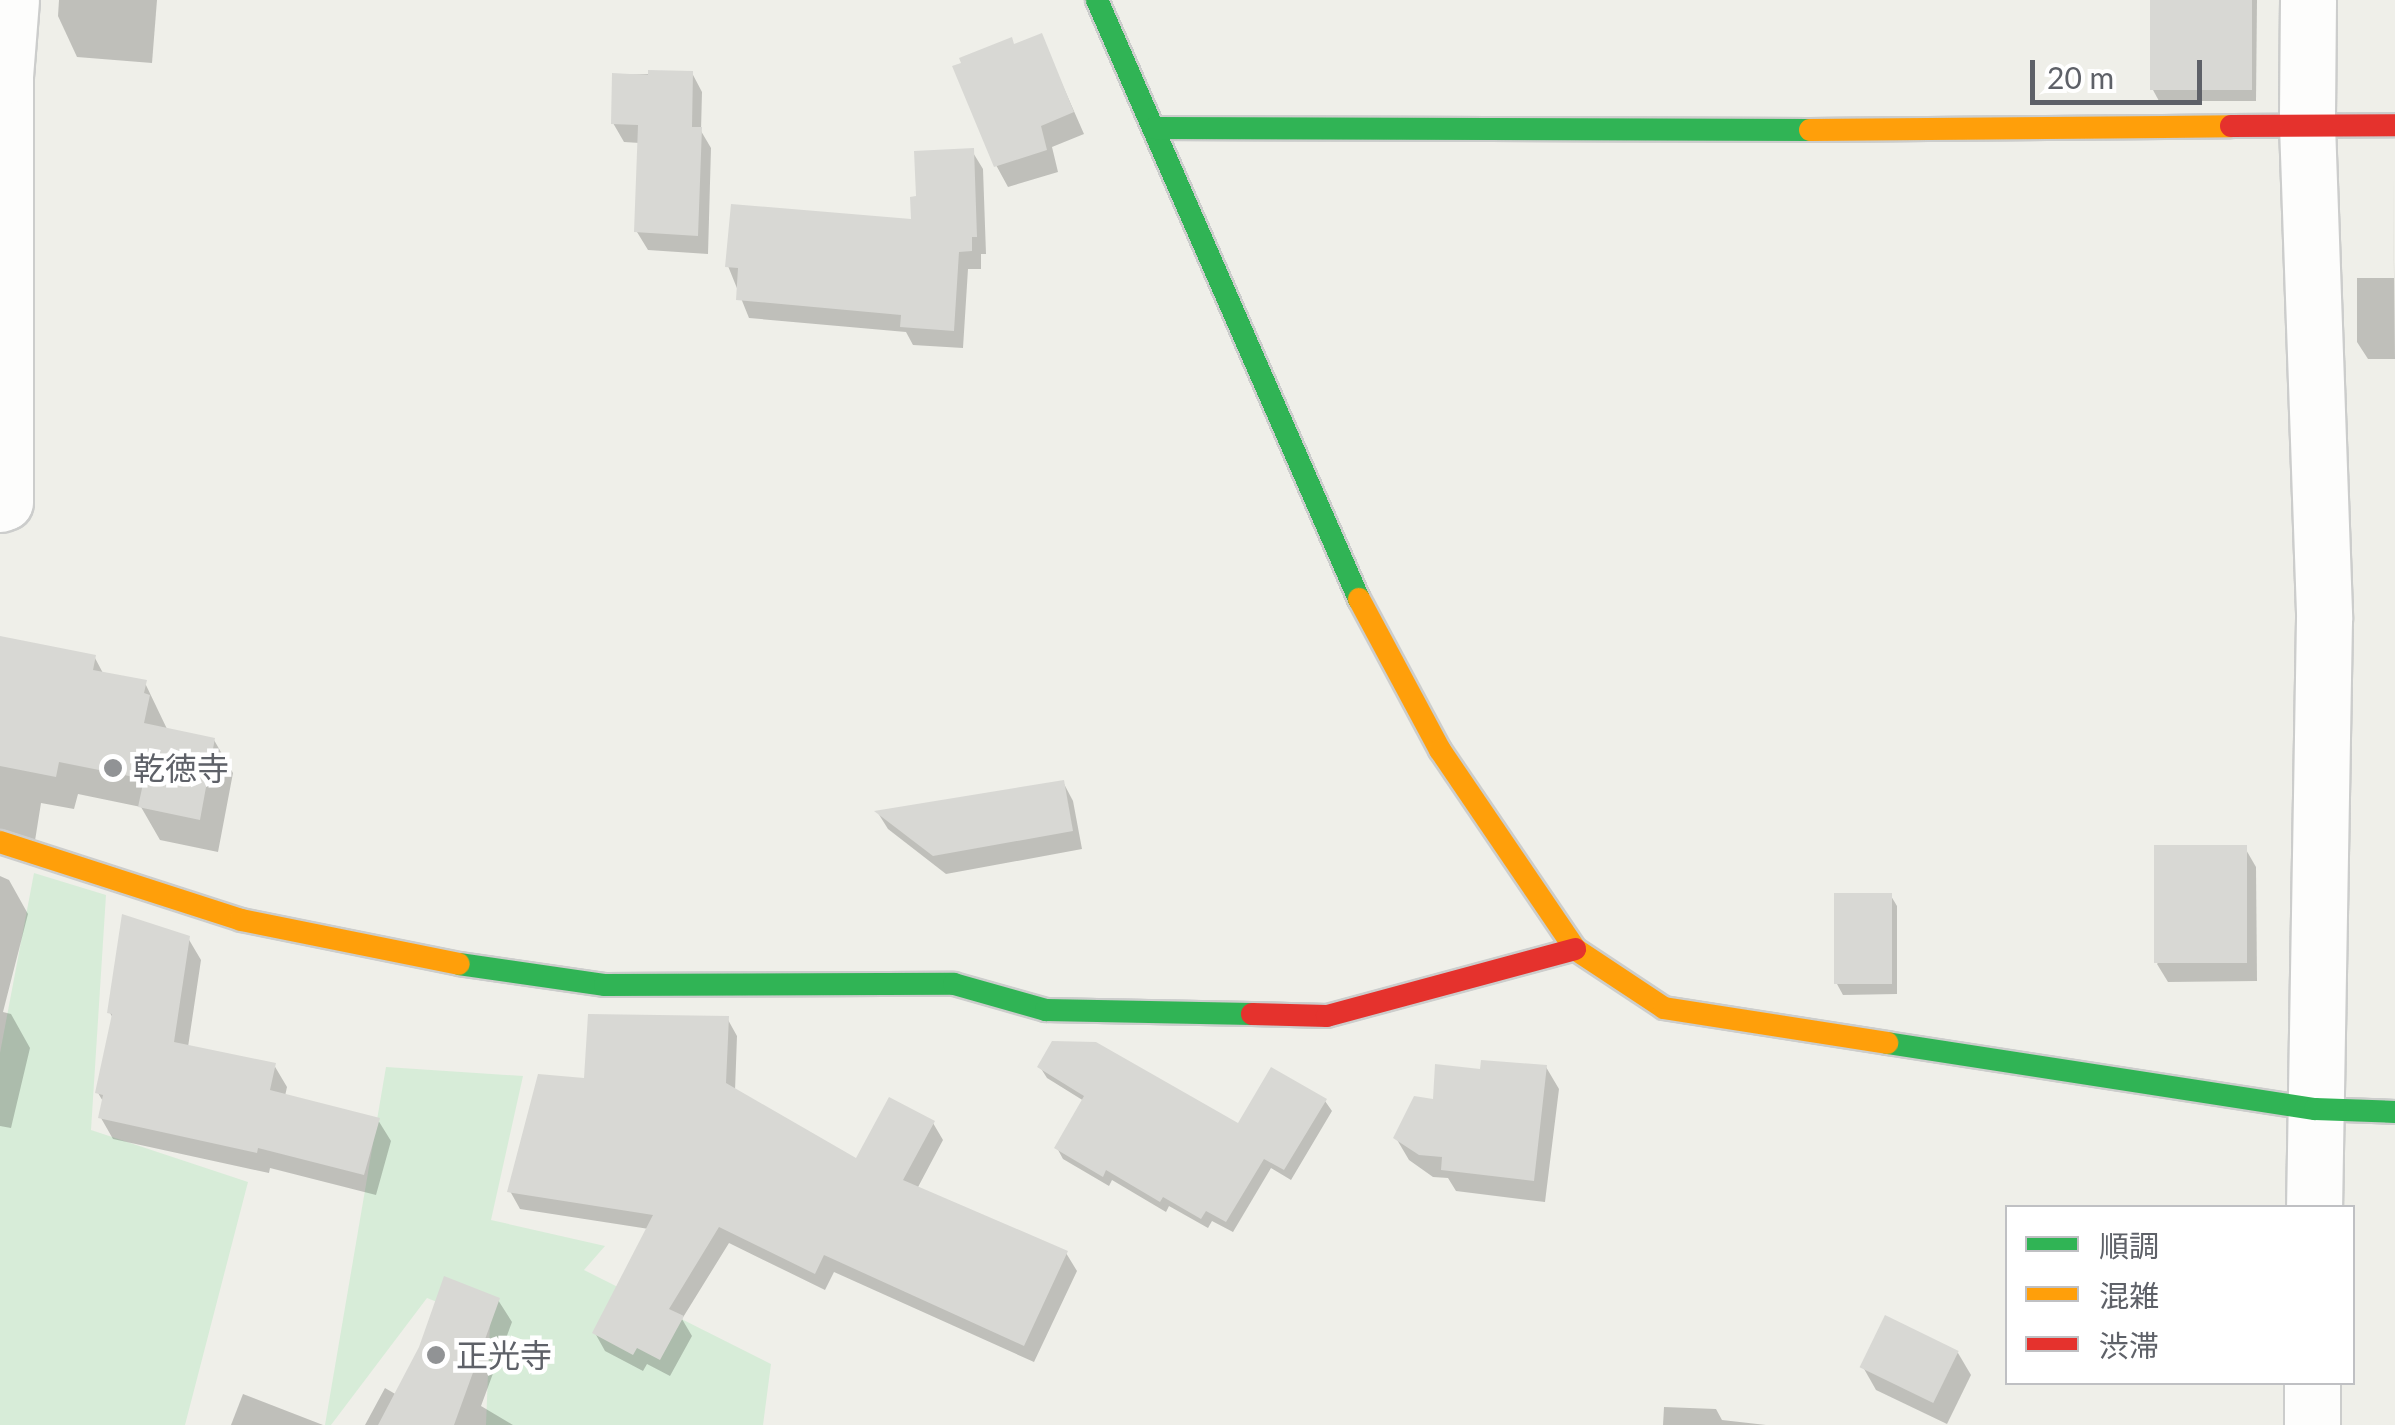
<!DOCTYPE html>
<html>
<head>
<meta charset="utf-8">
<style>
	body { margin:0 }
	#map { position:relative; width:2395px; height:1425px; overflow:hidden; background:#efefe9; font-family:Lato,"Noto Sans JP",sans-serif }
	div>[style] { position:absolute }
	.green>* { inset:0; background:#d7ecd8 }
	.shadow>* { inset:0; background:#0003 }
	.building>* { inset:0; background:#d8d8d4; transform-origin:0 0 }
	.roads { filter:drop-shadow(2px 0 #cccdcc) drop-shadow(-2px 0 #cccdcc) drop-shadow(0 2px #cccdcc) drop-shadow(0 -2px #cccdcc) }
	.street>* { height:55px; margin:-27.5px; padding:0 27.5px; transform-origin:27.5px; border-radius:27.5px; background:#fdfdfc }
	.fast>* { height:22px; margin:-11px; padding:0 11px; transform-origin:11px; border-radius:11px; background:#30b455 }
	.slow>* { height:22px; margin:-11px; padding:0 11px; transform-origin:11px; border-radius:11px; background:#ff9f0a }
	.jam>* { height:22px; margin:-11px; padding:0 11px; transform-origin:11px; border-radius:11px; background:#e5322d }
	.dots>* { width:28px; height:28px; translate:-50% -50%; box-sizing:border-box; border:5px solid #fff; border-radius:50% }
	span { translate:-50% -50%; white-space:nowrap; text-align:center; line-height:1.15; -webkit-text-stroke:9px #fff; paint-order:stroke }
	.poi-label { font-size:32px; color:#5e6168 }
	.left { translate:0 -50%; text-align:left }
	.legend { position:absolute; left:2005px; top:1205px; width:350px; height:180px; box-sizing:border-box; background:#fff; border:2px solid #bfc0c3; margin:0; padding:12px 18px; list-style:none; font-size:30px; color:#5e6168 }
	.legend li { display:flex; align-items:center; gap:20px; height:50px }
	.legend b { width:50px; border:2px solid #bfc0c3 }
	.scale { position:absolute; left:2030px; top:60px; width:172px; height:45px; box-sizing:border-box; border:5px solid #5e6168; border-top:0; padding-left:12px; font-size:30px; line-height:35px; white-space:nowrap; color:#5e6168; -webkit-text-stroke:8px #fff; paint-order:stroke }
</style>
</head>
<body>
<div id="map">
	<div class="green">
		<i style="clip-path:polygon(34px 873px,106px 895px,91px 1130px,248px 1182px,185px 1425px,0 1425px,0 1053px)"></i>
		<i style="clip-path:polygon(386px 1067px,523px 1076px,491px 1220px,605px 1246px,584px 1270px,771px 1364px,763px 1425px,486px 1425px,490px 1323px,427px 1298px,331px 1425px,325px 1425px)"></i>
	</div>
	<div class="shadow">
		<i style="clip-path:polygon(59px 0,157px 0,152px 63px,77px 57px,58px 16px)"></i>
		<i style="clip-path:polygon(2153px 0,2257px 0,2256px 101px,2159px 101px,2153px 90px)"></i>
		<i style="clip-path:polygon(1041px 36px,1084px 134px,1052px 147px,1058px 172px,1008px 187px,996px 165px,964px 64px)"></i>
		<i style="clip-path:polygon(692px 73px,702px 92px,701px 131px,711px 148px,708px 254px,648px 250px,637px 232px,640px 143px,624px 142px,613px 123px,615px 75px)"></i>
		<i style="clip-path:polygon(972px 151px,983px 169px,986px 254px,981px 254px,981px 269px,968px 269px,963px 348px,913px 345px,906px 332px,749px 318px,728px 266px,914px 222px)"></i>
		<i style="clip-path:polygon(2393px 159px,2395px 359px,2368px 359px,2357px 342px,2357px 278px,2394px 278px)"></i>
		<i style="clip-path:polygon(0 639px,95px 658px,104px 675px,145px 683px,168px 731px,214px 740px,233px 773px,218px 852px,160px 840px,141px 807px,78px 794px,74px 809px,41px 803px,34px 847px,0 851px)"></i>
		<i style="clip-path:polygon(1063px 782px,1073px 801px,1082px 849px,946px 874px,888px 829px,878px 813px)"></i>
		<i style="clip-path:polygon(2245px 848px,2256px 867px,2257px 981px,2168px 982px,2157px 964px)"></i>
		<i style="clip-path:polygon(0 876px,9px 880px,28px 914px,3px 1012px,11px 1014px,30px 1048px,11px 1128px,0 1126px)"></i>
		<i style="clip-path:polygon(1891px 896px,1897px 906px,1897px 994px,1843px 995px,1837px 984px)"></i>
		<i style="clip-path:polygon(188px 938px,201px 960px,188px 1047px,274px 1065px,287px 1087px,285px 1096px,378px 1120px,391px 1141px,376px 1195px,270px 1168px,269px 1173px,113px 1139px,101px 1118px,104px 1103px,98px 1093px,114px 1020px,110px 1013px)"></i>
		<i style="clip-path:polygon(727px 1018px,737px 1036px,735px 1091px,858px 1161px,933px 1123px,943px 1140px,917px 1189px,1066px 1253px,1077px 1271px,1034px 1362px,834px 1272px,825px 1290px,729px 1243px,682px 1319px,692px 1336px,670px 1376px,647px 1364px,643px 1371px,605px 1351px,595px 1333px,649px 1229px,520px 1209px,510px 1191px,586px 1080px)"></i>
		<i style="clip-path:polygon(1040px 1067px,1239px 1127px,1325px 1101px,1332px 1111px,1291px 1180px,1271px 1168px,1233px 1232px,1212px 1221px,1208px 1228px,1169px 1206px,1166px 1212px,1112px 1180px,1109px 1186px,1063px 1159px,1057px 1148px,1084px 1101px,1047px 1078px)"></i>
		<i style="clip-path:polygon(1546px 1067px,1559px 1089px,1545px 1202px,1456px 1191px,1448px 1178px,1433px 1177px,1409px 1160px,1396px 1138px,1435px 1102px,1483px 1071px)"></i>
		<i style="clip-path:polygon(498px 1300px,512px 1322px,481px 1406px,513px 1425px,365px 1425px,385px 1388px,397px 1395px)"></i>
		<i style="clip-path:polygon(1958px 1353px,1971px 1375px,1947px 1424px,1876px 1390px,1863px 1367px)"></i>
		<i style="clip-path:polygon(243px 1394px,323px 1425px,231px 1425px)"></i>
		<i style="clip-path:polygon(1664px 1407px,1716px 1409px,1722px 1420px,1766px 1425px,1663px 1425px)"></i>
	</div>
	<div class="building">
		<i style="left:2150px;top:0;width:102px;height:90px"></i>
		<i style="clip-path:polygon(1042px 33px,1074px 112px,1041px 126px,1047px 150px,994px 167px,952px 66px,961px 63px,959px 58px,1012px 37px,1014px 44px)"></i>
		<i style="clip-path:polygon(648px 70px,693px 71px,692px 127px,702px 127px,698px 236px,634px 232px,638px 125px,611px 124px,612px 73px,648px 75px)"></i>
		<i style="clip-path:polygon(974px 148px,977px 237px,972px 237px,972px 251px,959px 252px,954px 331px,900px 327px,901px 315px,736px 300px,738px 268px,725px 267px,731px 204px,911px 219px,910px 197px,916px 196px,914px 151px)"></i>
		<i style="clip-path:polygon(0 636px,96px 655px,93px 670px,147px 680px,144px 693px,150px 695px,144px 723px,215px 738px,200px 820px,138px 807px,144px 779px,59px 762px,56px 777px,0 766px)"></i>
		<i style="clip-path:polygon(1064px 780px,1073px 831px,933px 856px,874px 811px)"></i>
		<i style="left:2247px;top:845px;width:118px;height:93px;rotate:90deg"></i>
		<i style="left:1892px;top:893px;width:91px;height:58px;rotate:90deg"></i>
		<i style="clip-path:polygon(122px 914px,190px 936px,174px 1042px,276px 1063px,270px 1090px,380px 1118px,364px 1175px,258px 1148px,257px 1153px,98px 1118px,103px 1095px,95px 1093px,112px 1014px,107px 1013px)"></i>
		<i style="clip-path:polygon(588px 1014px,729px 1016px,726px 1083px,856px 1158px,889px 1097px,935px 1121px,903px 1180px,1068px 1251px,1024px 1346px,824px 1255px,815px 1274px,719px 1227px,669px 1309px,684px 1316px,660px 1360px,637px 1348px,633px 1355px,592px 1333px,653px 1215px,507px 1192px,538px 1074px,584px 1078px)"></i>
		<i style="clip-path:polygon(1052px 1041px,1096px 1042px,1238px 1123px,1271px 1067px,1327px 1099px,1284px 1170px,1264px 1159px,1226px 1222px,1206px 1211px,1201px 1219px,1163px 1197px,1160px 1202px,1106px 1170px,1103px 1177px,1054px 1148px,1084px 1096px,1037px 1067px)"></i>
		<i style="clip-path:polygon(1481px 1060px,1547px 1065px,1534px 1181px,1441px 1170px,1442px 1157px,1419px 1155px,1393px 1138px,1414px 1096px,1433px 1099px,1435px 1064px,1480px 1069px)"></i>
		<i style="clip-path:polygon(444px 1276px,500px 1298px,454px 1425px,378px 1425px,419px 1347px)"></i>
		<i style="left:1885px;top:1315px;width:82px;height:58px;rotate:26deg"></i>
	</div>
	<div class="roads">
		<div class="street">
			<i style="left:2308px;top:0;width:125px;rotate:90.5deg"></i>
			<i style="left:2307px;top:125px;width:494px;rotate:88deg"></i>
			<i style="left:2324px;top:619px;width:589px;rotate:90.97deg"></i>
			<i style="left:0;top:504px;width:5px;rotate:-22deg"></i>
			<i style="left:5px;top:502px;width:426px;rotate:-90deg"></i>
			<i style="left:5px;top:76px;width:76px;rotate:-85.5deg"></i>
			<i style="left:2312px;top:1425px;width:43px;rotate:-90deg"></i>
		</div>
		<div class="fast">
			<i style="left:1097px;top:0;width:654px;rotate:66.38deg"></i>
			<i style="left:1155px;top:128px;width:655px;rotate:0.17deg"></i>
			<i style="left:459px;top:964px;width:148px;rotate:8.2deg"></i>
			<i style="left:605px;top:985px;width:349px;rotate:-0.2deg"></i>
			<i style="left:954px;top:984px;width:96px;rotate:15.8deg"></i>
			<i style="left:1046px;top:1010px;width:206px;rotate:1.1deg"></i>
			<i style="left:1887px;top:1043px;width:433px;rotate:8.8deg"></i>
			<i style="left:2315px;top:1109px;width:80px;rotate:2.1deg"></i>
		</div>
		<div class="slow">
			<i style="left:1810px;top:130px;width:421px;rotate:-0.5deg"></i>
			<i style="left:1359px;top:599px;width:171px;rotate:61.8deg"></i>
			<i style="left:1440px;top:750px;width:240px;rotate:55.8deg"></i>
			<i style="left:1575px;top:949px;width:107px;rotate:33.5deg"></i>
			<i style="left:1664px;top:1008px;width:226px;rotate:8.9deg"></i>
			<i style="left:0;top:842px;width:253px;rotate:17.9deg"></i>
			<i style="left:241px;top:920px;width:222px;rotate:11.4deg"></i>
		</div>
		<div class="jam">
			<i style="left:2231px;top:126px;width:164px;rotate:-0.3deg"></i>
			<i style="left:1252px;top:1014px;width:75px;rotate:1.5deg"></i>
			<i style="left:1327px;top:1016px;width:257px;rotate:-15.1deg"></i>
		</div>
	</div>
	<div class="dots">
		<i style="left:113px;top:768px;background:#919395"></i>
		<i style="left:436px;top:1355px;background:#919395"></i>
	</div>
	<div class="poi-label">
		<span class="left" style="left:133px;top:768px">乾徳寺</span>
		<span class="left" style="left:456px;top:1355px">正光寺</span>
	</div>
	<ul class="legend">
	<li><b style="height:12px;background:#30b455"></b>順調</li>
	<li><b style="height:12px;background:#ff9f0a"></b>混雑</li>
	<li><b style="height:12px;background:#e5322d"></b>渋滞</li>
	</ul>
	<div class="scale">20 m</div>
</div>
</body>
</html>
